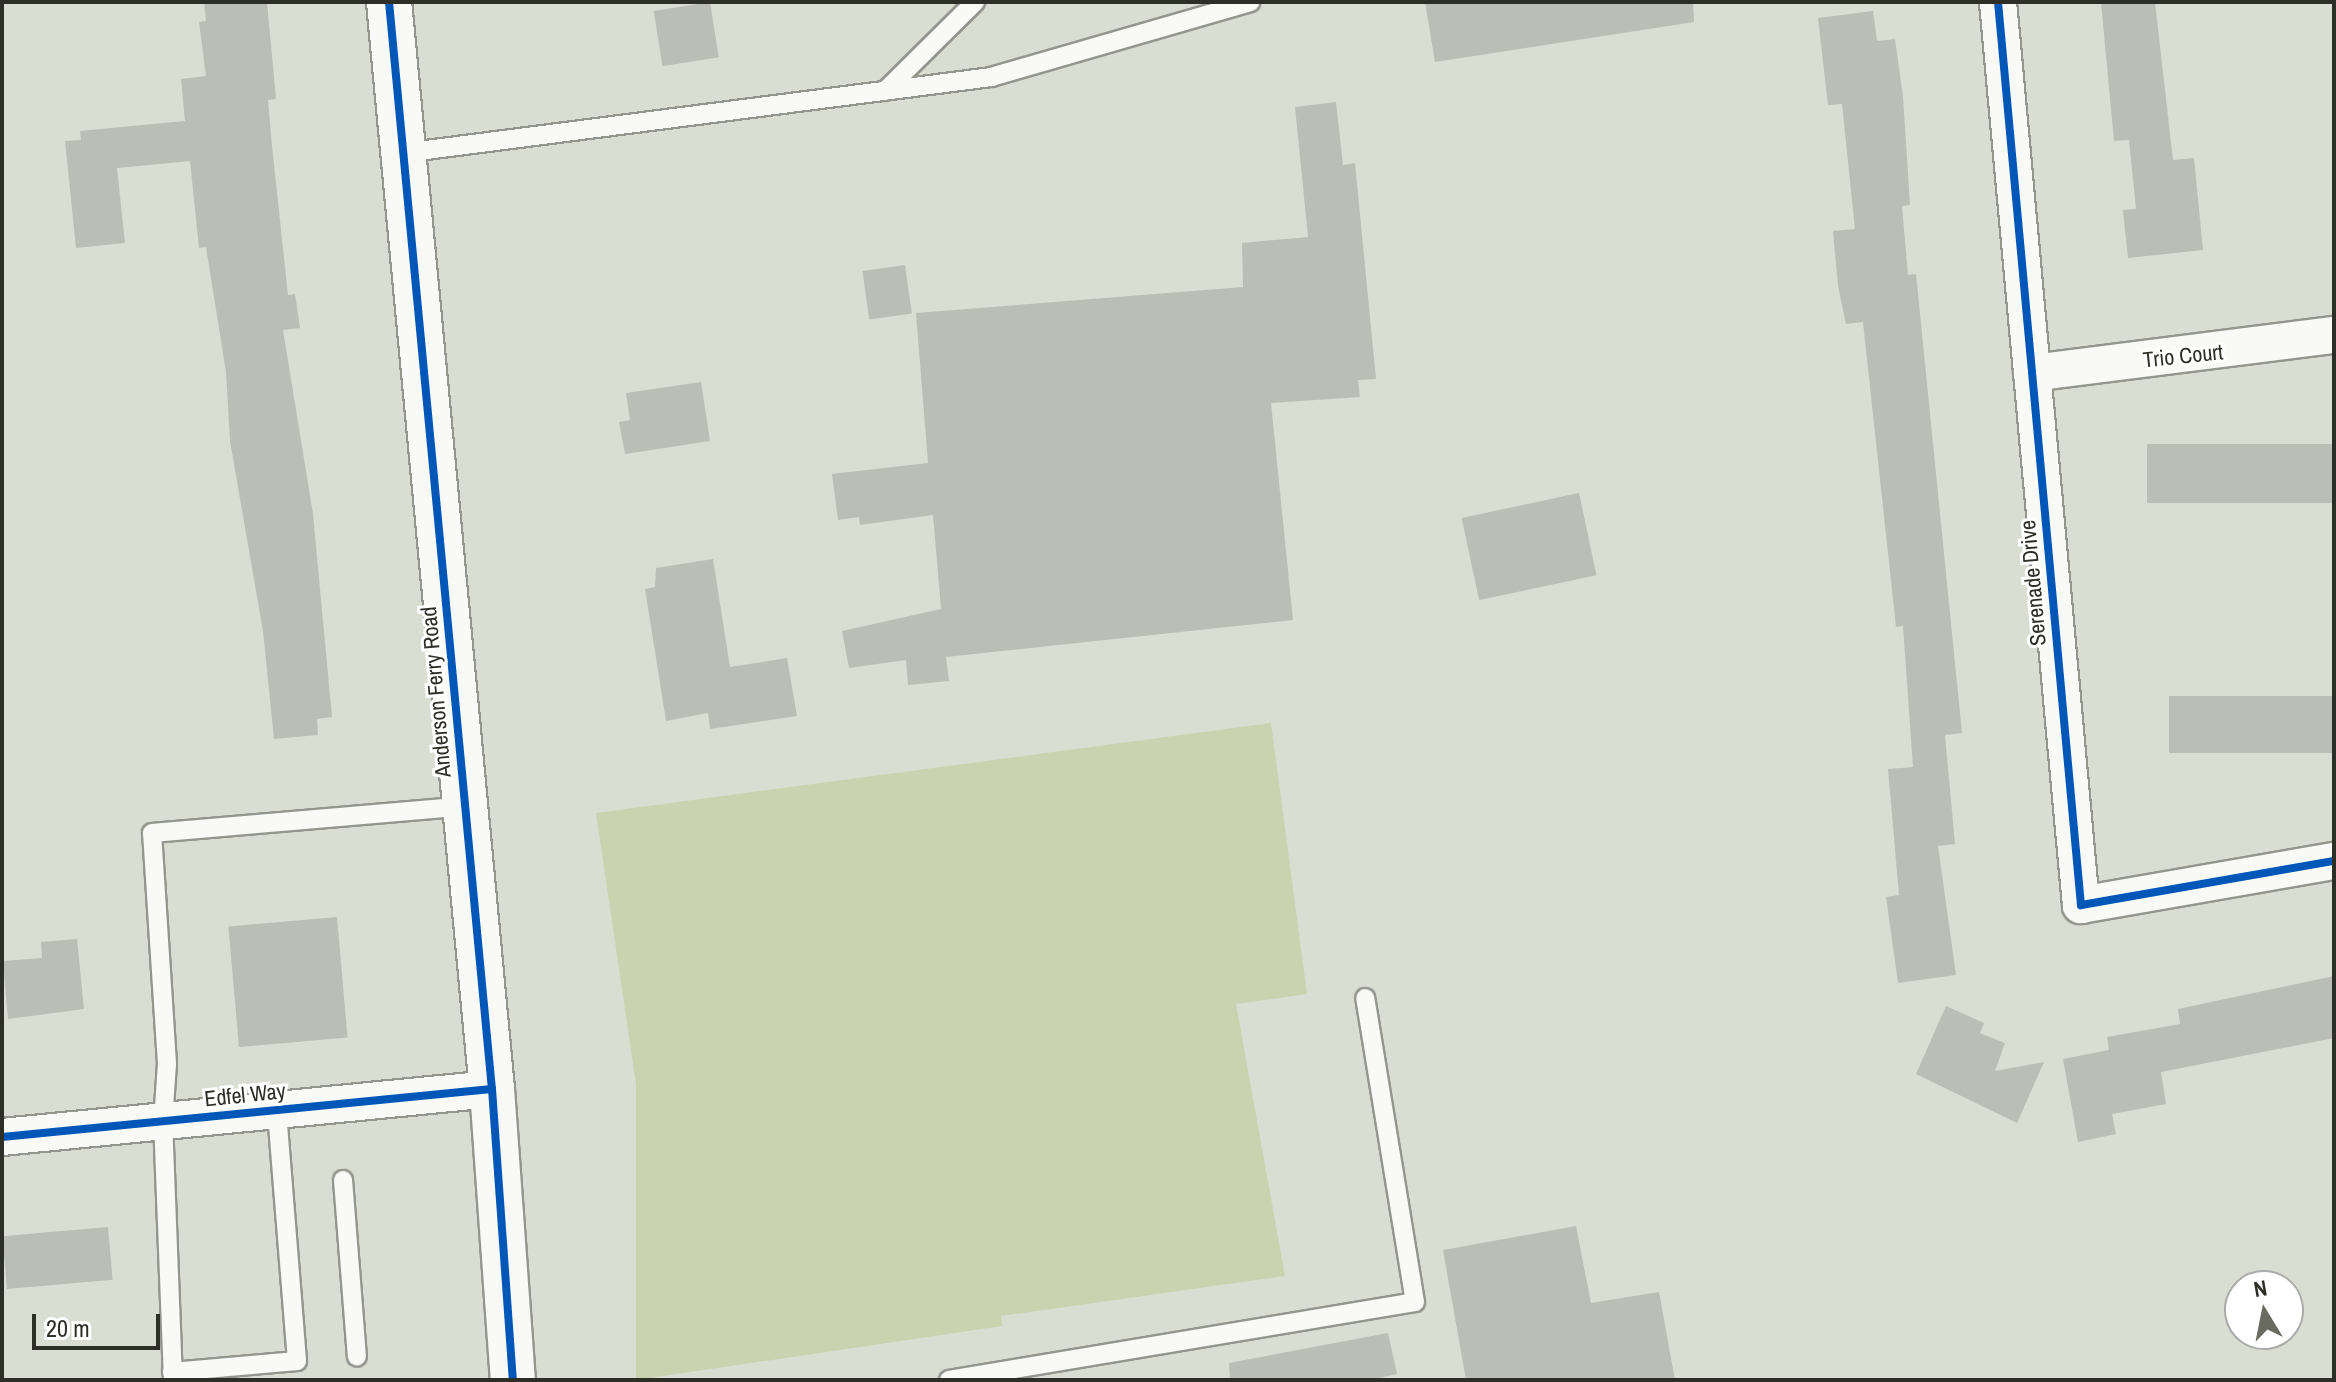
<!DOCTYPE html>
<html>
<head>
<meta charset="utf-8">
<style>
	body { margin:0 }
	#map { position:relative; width:2336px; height:1382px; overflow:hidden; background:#daddd1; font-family:"Archivo Narrow",sans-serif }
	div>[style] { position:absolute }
	.green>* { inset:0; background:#c9d3af }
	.building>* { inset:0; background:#bbbeb4; transform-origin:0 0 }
	.roads { filter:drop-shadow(2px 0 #94968d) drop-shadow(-2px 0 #94968d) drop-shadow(0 2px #94968d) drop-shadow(0 -2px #94968d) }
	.service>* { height:18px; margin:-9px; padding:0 9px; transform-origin:9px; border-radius:9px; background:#f9faf8 }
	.minor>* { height:36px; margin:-18px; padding:0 18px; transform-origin:18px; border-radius:18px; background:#f9faf8 }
	.tertiary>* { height:44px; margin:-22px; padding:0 22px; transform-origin:22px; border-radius:22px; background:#f9faf8 }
	.cycleway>* { height:8px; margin:-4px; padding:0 4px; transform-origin:4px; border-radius:4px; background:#0057b8 }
	span { translate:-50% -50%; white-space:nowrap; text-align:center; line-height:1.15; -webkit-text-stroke:6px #fff; paint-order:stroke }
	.street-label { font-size:22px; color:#2d2f27 }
	.frame { position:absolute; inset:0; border:4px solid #2d2f27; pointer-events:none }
	.north { position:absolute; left:2224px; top:1270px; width:80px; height:80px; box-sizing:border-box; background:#fff; border:2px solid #abaca9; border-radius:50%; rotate:350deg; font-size:22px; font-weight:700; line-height:32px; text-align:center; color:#2d2f27 }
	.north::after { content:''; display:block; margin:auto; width:28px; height:36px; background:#6a6c62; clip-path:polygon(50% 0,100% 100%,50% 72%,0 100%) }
	.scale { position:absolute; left:32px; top:1314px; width:128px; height:36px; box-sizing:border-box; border:4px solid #2d2f27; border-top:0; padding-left:10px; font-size:24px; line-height:28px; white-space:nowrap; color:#2d2f27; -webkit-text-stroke:6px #fff; paint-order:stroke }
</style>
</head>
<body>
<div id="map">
	<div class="green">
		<i style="clip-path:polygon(1271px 723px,1307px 994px,1236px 1004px,1285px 1276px,1001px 1316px,1002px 1326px,636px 1380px,636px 1084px,596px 813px)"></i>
	</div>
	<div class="building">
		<i style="clip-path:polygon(204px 2px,267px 2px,276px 99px,268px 100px,272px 146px,288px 295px,295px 294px,300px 328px,283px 330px,313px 514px,332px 717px,317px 719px,318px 735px,274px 739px,263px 631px,230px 441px,226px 372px,206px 247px,199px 248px,190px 161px,117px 168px,125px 243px,76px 248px,65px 141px,81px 140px,80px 131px,185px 121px,181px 79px,206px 76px,199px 22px,206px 21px)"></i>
		<i style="left:710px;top:2px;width:56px;height:57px;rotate:81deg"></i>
		<i style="clip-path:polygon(1425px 2px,1693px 2px,1694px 22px,1435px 62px)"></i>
		<i style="clip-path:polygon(2101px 2px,2155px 2px,2173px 160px,2194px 158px,2203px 250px,2128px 258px,2123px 210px,2136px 209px,2129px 140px,2114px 141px)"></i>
		<i style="clip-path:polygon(1873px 11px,1877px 41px,1895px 39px,1903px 97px,1910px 205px,1902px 206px,1908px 275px,1916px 274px,1962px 733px,1945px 735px,1955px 844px,1938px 846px,1956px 975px,1898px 983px,1886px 897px,1899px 895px,1888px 769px,1913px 767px,1903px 626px,1896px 627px,1863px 322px,1846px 324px,1838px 286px,1833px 231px,1855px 229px,1842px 104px,1828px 105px,1818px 18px)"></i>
		<i style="clip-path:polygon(1336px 102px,1343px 165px,1355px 163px,1376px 379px,1358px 380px,1360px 397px,1271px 403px,1293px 620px,946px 657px,949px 681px,908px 685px,906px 660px,849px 668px,842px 631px,941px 609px,933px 515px,860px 525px,859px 517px,838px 520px,832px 474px,928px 463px,916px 313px,1243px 287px,1242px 243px,1308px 237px,1295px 107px)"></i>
		<i style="left:905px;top:265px;width:49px;height:43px;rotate:82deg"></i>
		<i style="clip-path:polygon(701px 382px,710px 441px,625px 454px,619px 422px,630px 420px,626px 393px)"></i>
		<i style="left:2334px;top:444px;width:59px;height:187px;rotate:90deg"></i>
		<i style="left:1579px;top:493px;width:84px;height:120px;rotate:78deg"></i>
		<i style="clip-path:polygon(713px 559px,730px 667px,787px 658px,797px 716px,710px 729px,708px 713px,666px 721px,645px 589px,655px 587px,656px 568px)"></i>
		<i style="left:2334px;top:696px;width:57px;height:165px;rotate:90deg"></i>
		<i style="left:337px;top:917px;width:121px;height:109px;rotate:85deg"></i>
		<i style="clip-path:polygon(77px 939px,84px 1009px,8px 1019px,3px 961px,42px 958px,41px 942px)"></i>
		<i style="clip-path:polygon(2334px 976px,2334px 1038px,2161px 1072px,2166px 1104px,2112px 1114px,2116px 1134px,2078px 1142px,2063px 1059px,2109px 1050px,2107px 1037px,2180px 1024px,2178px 1009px)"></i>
		<i style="clip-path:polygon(1946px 1006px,1984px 1023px,1980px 1033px,2005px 1043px,1995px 1071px,2044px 1062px,2017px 1123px,1916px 1074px)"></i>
		<i style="clip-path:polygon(1576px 1226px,1591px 1303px,1659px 1292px,1675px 1380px,1466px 1380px,1443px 1250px)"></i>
		<i style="left:108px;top:1227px;width:53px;height:106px;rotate:85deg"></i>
		<i style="clip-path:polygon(1388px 1333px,1397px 1374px,1369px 1380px,1230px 1380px,1229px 1363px)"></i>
	</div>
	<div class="roads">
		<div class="service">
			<i style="left:885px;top:91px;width:127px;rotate:-44.7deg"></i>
			<i style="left:403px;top:153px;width:593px;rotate:-7.36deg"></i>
			<i style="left:991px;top:77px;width:270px;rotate:-16.1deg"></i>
			<i style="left:343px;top:1180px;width:177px;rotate:85.5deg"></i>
			<i style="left:172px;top:1372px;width:125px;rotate:-5deg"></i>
			<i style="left:297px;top:1361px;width:252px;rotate:-94.6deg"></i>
			<i style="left:173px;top:1380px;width:258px;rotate:-92.2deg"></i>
			<i style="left:163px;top:1122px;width:58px;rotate:-86.1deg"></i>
			<i style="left:167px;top:1064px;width:231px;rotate:-93.7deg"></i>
			<i style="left:152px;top:833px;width:314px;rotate:-4.9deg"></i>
			<i style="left:949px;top:1380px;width:472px;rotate:-9.5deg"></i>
			<i style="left:1415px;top:1302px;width:308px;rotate:-99.3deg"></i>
		</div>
		<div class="minor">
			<i style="left:1998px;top:2px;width:907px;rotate:84.75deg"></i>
			<i style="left:2081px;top:905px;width:257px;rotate:-9.9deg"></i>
			<i style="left:2032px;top:373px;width:304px;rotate:-7.2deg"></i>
			<i style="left:2px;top:1137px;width:492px;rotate:-5.6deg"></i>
		</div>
		<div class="tertiary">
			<i style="left:389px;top:2px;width:1092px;rotate:84.59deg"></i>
			<i style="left:492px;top:1089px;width:292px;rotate:85.9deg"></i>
		</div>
	</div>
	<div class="cycleway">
		<i style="left:389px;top:2px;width:1092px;rotate:84.59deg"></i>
		<i style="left:492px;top:1089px;width:292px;rotate:85.9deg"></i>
		<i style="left:1998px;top:2px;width:907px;rotate:84.75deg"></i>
		<i style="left:2081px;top:905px;width:257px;rotate:-9.9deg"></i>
		<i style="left:2px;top:1137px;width:492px;rotate:-5.6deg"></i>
	</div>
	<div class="street-label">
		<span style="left:2183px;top:356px;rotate:-6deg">Trio Court</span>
		<span style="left:2033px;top:583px;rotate:-95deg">Serenade Drive</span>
		<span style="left:436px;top:692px;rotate:-95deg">Anderson Ferry Road</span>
		<span style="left:245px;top:1095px;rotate:-6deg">Edfel Way</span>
	</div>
	<div class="frame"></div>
	<div class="north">N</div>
	<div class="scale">20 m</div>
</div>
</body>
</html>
